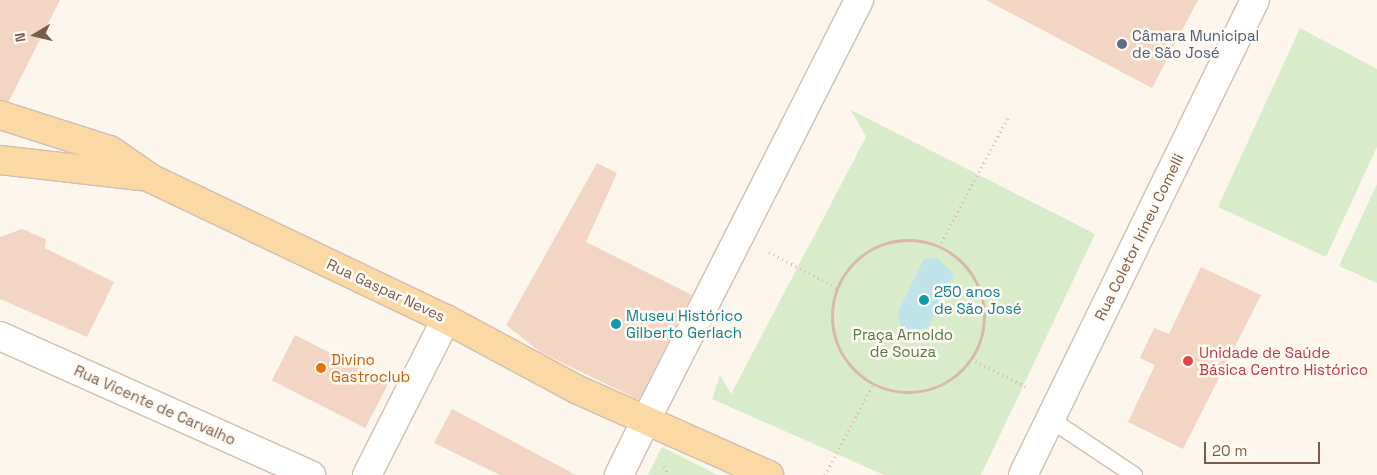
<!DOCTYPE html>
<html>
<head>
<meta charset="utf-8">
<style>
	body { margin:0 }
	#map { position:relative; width:1377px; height:475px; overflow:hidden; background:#fdf6ec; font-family:"Space Grotesk",sans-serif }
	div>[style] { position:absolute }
	.green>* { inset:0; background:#d8ecc9 }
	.water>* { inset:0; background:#bfe3e8 }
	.building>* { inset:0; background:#f3d5c3; transform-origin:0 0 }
	.path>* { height:3px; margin-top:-1.5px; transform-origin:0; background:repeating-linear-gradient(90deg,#d9b8a5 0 1px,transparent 0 5px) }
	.path>.ring { margin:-1.5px; padding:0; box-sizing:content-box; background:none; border:3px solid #d9b8a5; border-radius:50% }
	.roads { filter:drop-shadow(1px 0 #d1beb0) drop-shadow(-1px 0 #d1beb0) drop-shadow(0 1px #d1beb0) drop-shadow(0 -1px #d1beb0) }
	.lane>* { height:16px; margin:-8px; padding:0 8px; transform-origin:8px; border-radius:8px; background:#fff }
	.street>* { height:28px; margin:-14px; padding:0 14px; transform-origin:14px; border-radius:14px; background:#fff }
	.secondary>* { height:28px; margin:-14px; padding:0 14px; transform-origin:14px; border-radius:14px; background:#fff }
	.primary>* { height:28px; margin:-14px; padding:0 14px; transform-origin:14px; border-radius:14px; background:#fbd9a5 }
	.dots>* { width:14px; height:14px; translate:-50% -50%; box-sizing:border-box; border:2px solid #fffaf3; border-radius:50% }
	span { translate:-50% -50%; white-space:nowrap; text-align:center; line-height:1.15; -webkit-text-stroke:5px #fffaf3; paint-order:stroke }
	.service-label { font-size:15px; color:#4e5e75 }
	.left { translate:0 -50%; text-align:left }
	.street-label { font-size:15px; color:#7a5c4d }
	.culture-label { font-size:15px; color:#0d838f }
	.park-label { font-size:15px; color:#537a41 }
	.health-label { font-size:15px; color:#be3a42 }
	.food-label { font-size:15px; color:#c56008 }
	.north { position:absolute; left:10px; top:10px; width:50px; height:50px; -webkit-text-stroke:4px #fffaf3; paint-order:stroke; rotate:261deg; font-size:14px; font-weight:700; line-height:20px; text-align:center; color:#7a5c4d }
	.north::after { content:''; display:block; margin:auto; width:18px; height:22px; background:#7a5c4d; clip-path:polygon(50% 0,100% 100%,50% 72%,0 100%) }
	.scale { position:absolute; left:1204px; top:442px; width:116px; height:22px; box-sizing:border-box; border:2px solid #7a5c4d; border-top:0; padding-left:6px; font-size:15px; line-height:18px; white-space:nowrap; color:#7a5c4d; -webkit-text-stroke:4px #fffaf3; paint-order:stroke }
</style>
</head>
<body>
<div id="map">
	<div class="green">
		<i style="clip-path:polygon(1300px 28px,1377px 69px,1377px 147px,1326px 257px,1218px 207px)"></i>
		<i style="clip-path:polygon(851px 110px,1095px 234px,981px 475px,884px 475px,712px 399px,720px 375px,731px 394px,866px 137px)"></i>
		<i style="clip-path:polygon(1377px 184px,1377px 283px,1339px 266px)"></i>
		<i style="clip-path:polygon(662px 447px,718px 475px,648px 475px)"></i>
	</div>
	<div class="water">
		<i style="clip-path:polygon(937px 258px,954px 274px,928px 327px,909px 332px,901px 327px,898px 312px,924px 259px)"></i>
	</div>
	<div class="building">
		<i style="clip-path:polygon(0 0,60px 0,9px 101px,0 100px)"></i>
		<i style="clip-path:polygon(986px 0,1198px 0,1152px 88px)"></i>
		<i style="clip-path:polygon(597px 163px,617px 173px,586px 242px,692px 295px,639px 400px,540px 352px,506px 325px)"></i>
		<i style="clip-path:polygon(22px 229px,46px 239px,45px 248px,114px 282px,87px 337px,0 299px,0 237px)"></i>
		<i style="clip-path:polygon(1201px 267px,1261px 295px,1183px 449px,1128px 422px,1155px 365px,1140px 358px,1154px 328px,1169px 334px)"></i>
		<i style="left:295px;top:335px;width:105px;height:51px;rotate:27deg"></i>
		<i style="clip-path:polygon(452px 409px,576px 475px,500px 475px,434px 443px)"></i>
	</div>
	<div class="path">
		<i class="ring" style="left:832px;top:240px;width:149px;height:149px"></i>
		<i style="left:939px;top:247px;width:147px;rotate:-62deg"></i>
		<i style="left:769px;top:252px;width:77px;rotate:27.9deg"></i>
		<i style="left:971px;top:359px;width:65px;rotate:26.6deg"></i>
		<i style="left:664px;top:466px;width:10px;rotate:66deg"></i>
		<i style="left:825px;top:475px;width:103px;rotate:-62.2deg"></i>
	</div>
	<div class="roads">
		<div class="lane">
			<i style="left:1050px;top:419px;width:101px;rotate:33.7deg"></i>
		</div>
		<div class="street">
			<i style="left:0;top:336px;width:341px;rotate:24.1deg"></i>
			<i style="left:645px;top:422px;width:473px;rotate:-63.1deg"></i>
			<i style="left:367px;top:475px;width:175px;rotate:-63.1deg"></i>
			<i style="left:1023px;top:475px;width:529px;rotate:-63.97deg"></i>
		</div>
		<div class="secondary">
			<i style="left:619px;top:475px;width:59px;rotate:-63.9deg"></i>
		</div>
		<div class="primary">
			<i style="left:0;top:115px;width:115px;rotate:17.7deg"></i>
			<i style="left:110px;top:150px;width:51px;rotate:34.6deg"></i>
			<i style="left:152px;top:179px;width:326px;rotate:25.5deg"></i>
			<i style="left:446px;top:319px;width:150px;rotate:28.3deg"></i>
			<i style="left:578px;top:390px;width:209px;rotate:24deg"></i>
			<i style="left:0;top:160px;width:141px;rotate:6.5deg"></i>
		</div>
	</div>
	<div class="dots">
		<i style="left:1122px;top:44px;background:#5c6f8a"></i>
		<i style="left:924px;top:300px;background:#0f9aa8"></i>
		<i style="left:616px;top:324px;background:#0f9aa8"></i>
		<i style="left:1188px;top:361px;background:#e0444e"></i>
		<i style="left:321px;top:368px;background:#e8710a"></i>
	</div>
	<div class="service-label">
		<span class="left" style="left:1132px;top:44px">Câmara Municipal<br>de São José</span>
	</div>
	<div class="street-label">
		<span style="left:1139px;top:237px;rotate:-64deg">Rua Coletor Irineu Comelli</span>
		<span style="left:386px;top:290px;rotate:25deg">Rua Gaspar Neves</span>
		<span style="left:155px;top:405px;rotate:24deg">Rua Vicente de Carvalho</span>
	</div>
	<div class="culture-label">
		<span class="left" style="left:934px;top:300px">250 anos<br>de São José</span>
		<span class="left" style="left:626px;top:324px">Museu Histórico<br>Gilberto Gerlach</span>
	</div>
	<div class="park-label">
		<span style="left:903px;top:343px">Praça Arnoldo<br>de Souza</span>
	</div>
	<div class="health-label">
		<span class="left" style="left:1199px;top:361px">Unidade de Saúde<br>Básica Centro Histórico</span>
	</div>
	<div class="food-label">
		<span class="left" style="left:331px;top:368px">Divino<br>Gastroclub</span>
	</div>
	<div class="north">N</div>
	<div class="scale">20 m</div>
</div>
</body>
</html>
